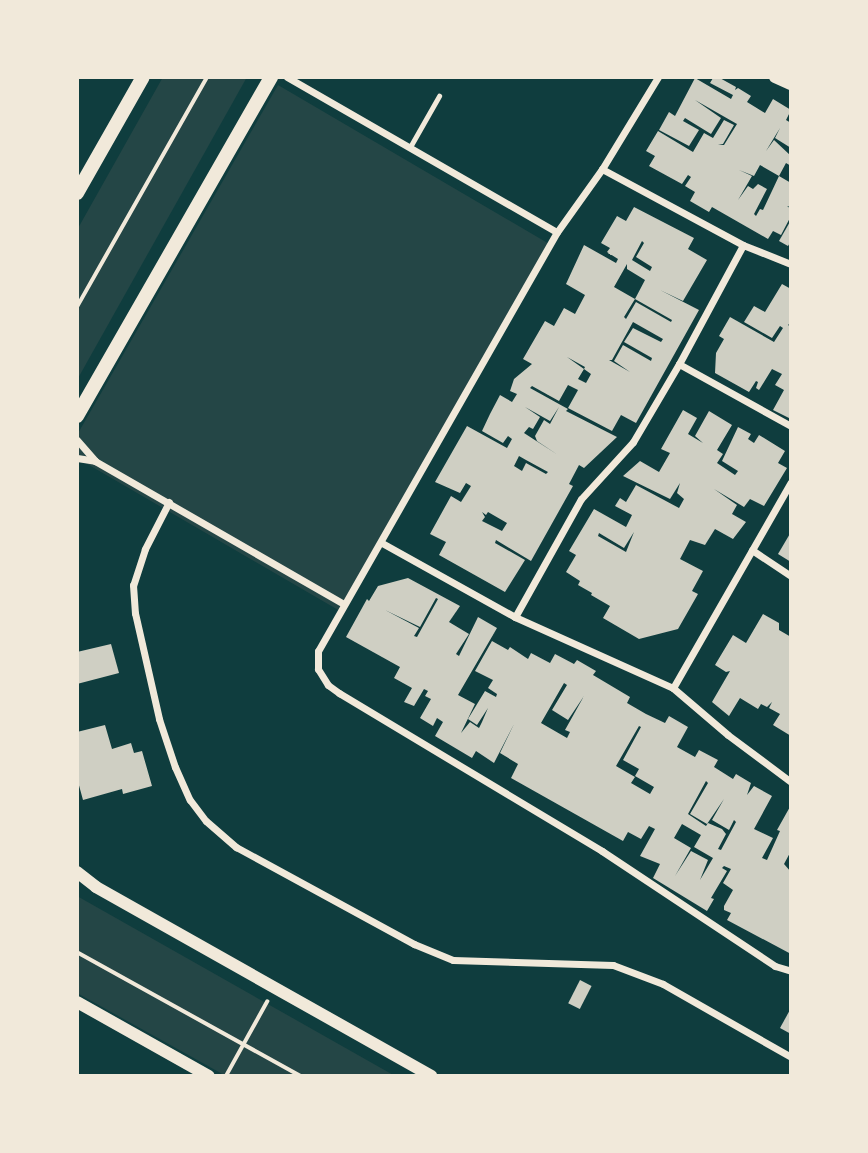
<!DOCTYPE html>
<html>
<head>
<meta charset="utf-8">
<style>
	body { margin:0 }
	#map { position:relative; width:868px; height:1153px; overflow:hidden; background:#0f3d3e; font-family:"DejaVu Sans",sans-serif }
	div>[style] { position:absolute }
	.green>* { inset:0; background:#244646 }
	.building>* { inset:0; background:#cfcfc3; transform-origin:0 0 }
	.path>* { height:3.5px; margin:-1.75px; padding:0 1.75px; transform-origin:1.75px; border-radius:1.75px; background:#f1e9da }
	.service>* { height:5px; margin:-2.5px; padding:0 2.5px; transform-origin:2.5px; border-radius:2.5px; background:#f1e9da }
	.minor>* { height:7px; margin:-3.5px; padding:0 3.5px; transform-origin:3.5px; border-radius:3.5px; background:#f1e9da }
	.tertiary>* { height:12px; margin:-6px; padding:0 6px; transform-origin:6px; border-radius:6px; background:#f1e9da }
	.secondary>* { height:14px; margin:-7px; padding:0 7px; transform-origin:7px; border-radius:7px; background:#f1e9da }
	span { translate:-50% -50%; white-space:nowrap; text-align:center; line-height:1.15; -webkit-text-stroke:5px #f1e9da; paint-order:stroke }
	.frame { position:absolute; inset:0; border:79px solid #f1e9da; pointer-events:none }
</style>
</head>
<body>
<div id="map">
	<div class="green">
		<i style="clip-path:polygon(163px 77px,247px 77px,77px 380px,77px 230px)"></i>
		<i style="clip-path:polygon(278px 85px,551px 245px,340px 611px,77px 458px,77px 435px)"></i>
		<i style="clip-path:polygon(77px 896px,395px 1076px,226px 1076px,77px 993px)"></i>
	</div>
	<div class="building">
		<i style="clip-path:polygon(718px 77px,736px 87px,735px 90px,738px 88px,751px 96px,747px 102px,765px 113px,773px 99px,791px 110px,786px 120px,791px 123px,791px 148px,775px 138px,780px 128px,766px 151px,774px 140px,791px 156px,791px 166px,786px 163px,779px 176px,760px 165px,754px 176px,739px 170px,752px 176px,738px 200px,748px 186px,753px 189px,758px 184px,767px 189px,754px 214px,756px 216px,760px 209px,763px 210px,779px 176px,791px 183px,791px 207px,787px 206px,791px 209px,791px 216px,781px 235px,773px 231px,768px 239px,712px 207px,709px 212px,690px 201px,695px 192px,685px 186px,691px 177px,688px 175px,682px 184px,649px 166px,655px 156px,646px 151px,658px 131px,693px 152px,704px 133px,713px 138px,724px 120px,734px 125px,723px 144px,718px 145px,724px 145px,737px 124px,695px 100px,721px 118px,711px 134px,685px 118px,683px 121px,699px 130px,689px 146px,659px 130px,669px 112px,675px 116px,695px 78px,731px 99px,733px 95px,710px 83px,713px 78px)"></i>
		<i style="clip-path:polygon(evenodd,634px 207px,694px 238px,688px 249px,707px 260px,683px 301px,660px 290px,699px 310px,636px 423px,621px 415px,612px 431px,568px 408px,578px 390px,568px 385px,559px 401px,532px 386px,530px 388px,568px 409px,566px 411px,617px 437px,584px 468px,579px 465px,569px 484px,573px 486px,531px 561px,496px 540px,495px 543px,525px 560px,505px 592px,439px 555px,446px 542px,430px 534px,451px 496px,461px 502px,471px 486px,466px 483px,460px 493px,435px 482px,467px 426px,507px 448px,512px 439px,508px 436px,503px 443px,482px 431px,490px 414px,500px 395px,512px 402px,517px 394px,510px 391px,514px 379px,532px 364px,523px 359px,545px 321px,554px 326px,564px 308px,575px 314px,585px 295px,566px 284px,584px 245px,616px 263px,618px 259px,607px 252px,610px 248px,601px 243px,617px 216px,626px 221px,634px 207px,642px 241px,644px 243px,636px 257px,652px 267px,650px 271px,632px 260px,642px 241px,634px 207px,627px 264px,627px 269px,645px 280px,635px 299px,614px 287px,627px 264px,634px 207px,635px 299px,672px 320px,671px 322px,636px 302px,626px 319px,624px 317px,635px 299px,634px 207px,633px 322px,663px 339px,661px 342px,633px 328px,624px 342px,652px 358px,651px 361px,623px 345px,614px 361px,630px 372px,609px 360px,612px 360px,633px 322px,634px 207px,567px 357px,585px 367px,584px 369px,591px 374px,586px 383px,578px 379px,584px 369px,567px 357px,634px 207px,525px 407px,550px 421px,559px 407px,550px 424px,544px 420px,535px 436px,537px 441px,558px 455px,524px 433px,529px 427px,533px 429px,540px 417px,525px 407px,634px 207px,519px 456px,526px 460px,548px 472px,546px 474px,526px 463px,522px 471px,514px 466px,519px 456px,634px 207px,482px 512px,486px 515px,488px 512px,507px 523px,502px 531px,482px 521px,485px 517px,482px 512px)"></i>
		<i style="clip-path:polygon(791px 220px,791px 241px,788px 246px,779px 241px)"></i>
		<i style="clip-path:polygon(782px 284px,791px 289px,791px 322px,788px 325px,791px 327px,791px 419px,773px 410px,784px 390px,775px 385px,782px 374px,772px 369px,759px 390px,756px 388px,758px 382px,756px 381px,749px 392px,715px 373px,716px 353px,724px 339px,719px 336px,730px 317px,774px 342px,783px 328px,780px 326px,772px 338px,744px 322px,754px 306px,765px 312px)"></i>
		<i style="clip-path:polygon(evenodd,683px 410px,697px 418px,688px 434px,703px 443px,695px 436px,709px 411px,732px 425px,717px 450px,723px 454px,717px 463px,735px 475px,738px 471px,722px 461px,738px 427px,751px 434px,748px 439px,754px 443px,759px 435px,785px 451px,778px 463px,787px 468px,764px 506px,750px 499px,744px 507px,714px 489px,737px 505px,732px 514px,746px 522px,733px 539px,715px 529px,705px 545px,690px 540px,680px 559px,703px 571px,692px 591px,698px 594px,678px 629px,639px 639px,603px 618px,610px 606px,591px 595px,592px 593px,578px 585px,580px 581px,566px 572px,576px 555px,569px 551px,594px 509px,626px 527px,632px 515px,615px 506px,620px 498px,626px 502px,636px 485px,679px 508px,684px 499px,677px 493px,680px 483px,670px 499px,623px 476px,640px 461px,659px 472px,670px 453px,661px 449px,683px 410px,634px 532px,626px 552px,598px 536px,599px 533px,624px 548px,634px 532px)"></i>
		<i style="clip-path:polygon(791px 532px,791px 562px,778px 554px)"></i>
		<i style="clip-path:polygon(evenodd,408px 578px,460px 606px,449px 622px,469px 634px,456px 654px,459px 656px,478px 617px,497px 628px,458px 695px,475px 704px,461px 733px,470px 722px,479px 728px,482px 722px,488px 708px,477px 725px,468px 719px,485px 691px,496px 697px,497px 694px,488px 688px,493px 680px,475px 671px,492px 641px,508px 650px,510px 647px,528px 659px,531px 653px,550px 663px,555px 654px,574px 664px,577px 660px,596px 671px,593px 675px,630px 697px,627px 703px,646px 714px,665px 723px,669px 716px,688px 727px,677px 747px,695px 757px,699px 750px,718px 760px,714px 767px,733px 779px,736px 774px,751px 783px,747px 795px,754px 786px,772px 796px,754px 829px,773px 838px,762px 858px,767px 860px,780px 831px,777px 830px,791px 805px,791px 851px,784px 864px,791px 872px,791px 954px,727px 920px,731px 913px,724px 910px,724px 906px,733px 890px,723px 883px,731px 869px,724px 866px,722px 868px,727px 871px,711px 898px,714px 899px,707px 911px,653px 878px,660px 864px,640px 856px,655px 829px,649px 826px,641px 839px,628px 832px,623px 841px,511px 778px,518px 764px,500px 753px,514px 724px,494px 763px,476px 751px,472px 758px,435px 736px,443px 722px,437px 718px,433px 726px,420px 718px,431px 699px,425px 696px,428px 691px,424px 689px,414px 706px,404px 702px,412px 688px,394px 678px,400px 667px,346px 637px,367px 599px,369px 601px,378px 586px,408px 578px,436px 598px,438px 599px,417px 637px,414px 636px,419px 628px,385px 610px,420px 627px,436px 598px,408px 578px,564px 683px,567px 685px,552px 710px,568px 720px,584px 696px,565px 730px,570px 732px,567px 738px,541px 723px,564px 683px,408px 578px,639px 726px,641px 727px,623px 760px,639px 769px,635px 776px,654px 787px,650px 794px,631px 783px,635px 777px,616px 766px,639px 726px,408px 578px,706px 781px,708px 783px,690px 814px,707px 824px,724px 799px,712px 820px,729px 830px,734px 820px,736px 822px,721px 850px,718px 849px,726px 834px,722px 829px,708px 823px,706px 826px,688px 814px,706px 781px,408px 578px,682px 824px,701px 835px,694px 847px,713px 858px,700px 880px,708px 860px,691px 851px,675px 876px,691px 848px,674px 838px,682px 824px)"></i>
		<i style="clip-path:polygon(763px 614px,779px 623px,779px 630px,791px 637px,791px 736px,773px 725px,780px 714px,769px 708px,772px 702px,767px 707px,761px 704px,758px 709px,740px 698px,729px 716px,712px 702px,730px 671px,726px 672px,715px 665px,733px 635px,746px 643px)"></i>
		<i style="clip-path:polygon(111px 644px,119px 673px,77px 684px,77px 652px)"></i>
		<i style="clip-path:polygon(105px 725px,112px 749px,131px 743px,134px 753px,142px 751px,152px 786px,123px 794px,122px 789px,83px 800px,77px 778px,77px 732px)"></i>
		<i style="left:580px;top:980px;width:13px;height:26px;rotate:27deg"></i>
		<i style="clip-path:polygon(791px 1008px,791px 1034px,780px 1028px)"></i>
	</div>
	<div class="path">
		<i style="left:77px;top:307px;width:264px;rotate:-60.5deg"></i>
		<i style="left:77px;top:952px;width:256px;rotate:29deg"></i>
		<i style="left:226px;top:1076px;width:85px;rotate:-61deg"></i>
	</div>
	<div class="service">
		<i style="left:410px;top:147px;width:59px;rotate:-60.4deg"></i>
	</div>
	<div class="minor">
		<i style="left:287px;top:77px;width:311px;rotate:29.9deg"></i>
		<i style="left:658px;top:77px;width:108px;rotate:121.3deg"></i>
		<i style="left:602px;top:169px;width:77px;rotate:125.5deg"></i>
		<i style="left:557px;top:232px;width:482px;rotate:119.7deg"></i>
		<i style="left:318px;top:651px;width:18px;rotate:90deg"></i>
		<i style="left:318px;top:669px;width:19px;rotate:58deg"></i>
		<i style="left:328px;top:685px;width:14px;rotate:36deg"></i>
		<i style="left:339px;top:693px;width:307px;rotate:31deg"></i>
		<i style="left:602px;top:851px;width:208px;rotate:33.6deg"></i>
		<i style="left:775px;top:966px;width:17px;rotate:17deg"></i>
		<i style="left:602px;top:169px;width:160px;rotate:28.3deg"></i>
		<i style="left:743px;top:245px;width:52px;rotate:21.6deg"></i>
		<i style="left:679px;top:364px;width:128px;rotate:29deg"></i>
		<i style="left:77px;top:440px;width:28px;rotate:49deg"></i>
		<i style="left:95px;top:461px;width:287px;rotate:29.9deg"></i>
		<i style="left:77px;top:458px;width:18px;rotate:9deg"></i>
		<i style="left:169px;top:502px;width:53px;rotate:117.1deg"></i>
		<i style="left:145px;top:549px;width:38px;rotate:108deg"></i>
		<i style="left:133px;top:585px;width:28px;rotate:86deg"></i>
		<i style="left:135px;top:613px;width:109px;rotate:77.2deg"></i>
		<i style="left:159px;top:719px;width:51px;rotate:71.6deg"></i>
		<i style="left:175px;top:767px;width:36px;rotate:66deg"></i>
		<i style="left:190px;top:800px;width:26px;rotate:53deg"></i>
		<i style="left:206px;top:821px;width:40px;rotate:41deg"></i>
		<i style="left:236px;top:847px;width:203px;rotate:28.6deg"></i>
		<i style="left:414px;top:944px;width:42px;rotate:22.3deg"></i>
		<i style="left:453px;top:960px;width:160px;rotate:1.8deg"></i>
		<i style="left:613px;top:965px;width:53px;rotate:20.8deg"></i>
		<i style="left:663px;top:984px;width:147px;rotate:29.7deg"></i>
		<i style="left:382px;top:543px;width:152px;rotate:29.1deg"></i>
		<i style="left:515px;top:617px;width:173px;rotate:24.2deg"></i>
		<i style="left:673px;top:688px;width:72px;rotate:40.5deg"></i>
		<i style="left:728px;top:735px;width:79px;rotate:36.7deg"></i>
		<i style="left:752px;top:550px;width:47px;rotate:33.7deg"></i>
		<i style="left:515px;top:617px;width:135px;rotate:-60.8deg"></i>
		<i style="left:581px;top:499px;width:77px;rotate:-47.6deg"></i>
		<i style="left:633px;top:442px;width:91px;rotate:-59.5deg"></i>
		<i style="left:679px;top:364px;width:135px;rotate:-61.7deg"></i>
		<i style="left:673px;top:688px;width:237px;rotate:-60.2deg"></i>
	</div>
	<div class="tertiary">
		<i style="left:775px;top:77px;width:17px;rotate:24deg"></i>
		<i style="left:77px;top:872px;width:24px;rotate:38deg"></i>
		<i style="left:96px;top:887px;width:385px;rotate:29.4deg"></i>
		<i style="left:77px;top:1002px;width:151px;rotate:29.3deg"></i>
	</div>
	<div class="secondary">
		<i style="left:77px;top:193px;width:133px;rotate:-60.4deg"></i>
		<i style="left:77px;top:416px;width:391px;rotate:-60.2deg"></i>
	</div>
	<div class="frame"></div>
</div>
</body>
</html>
